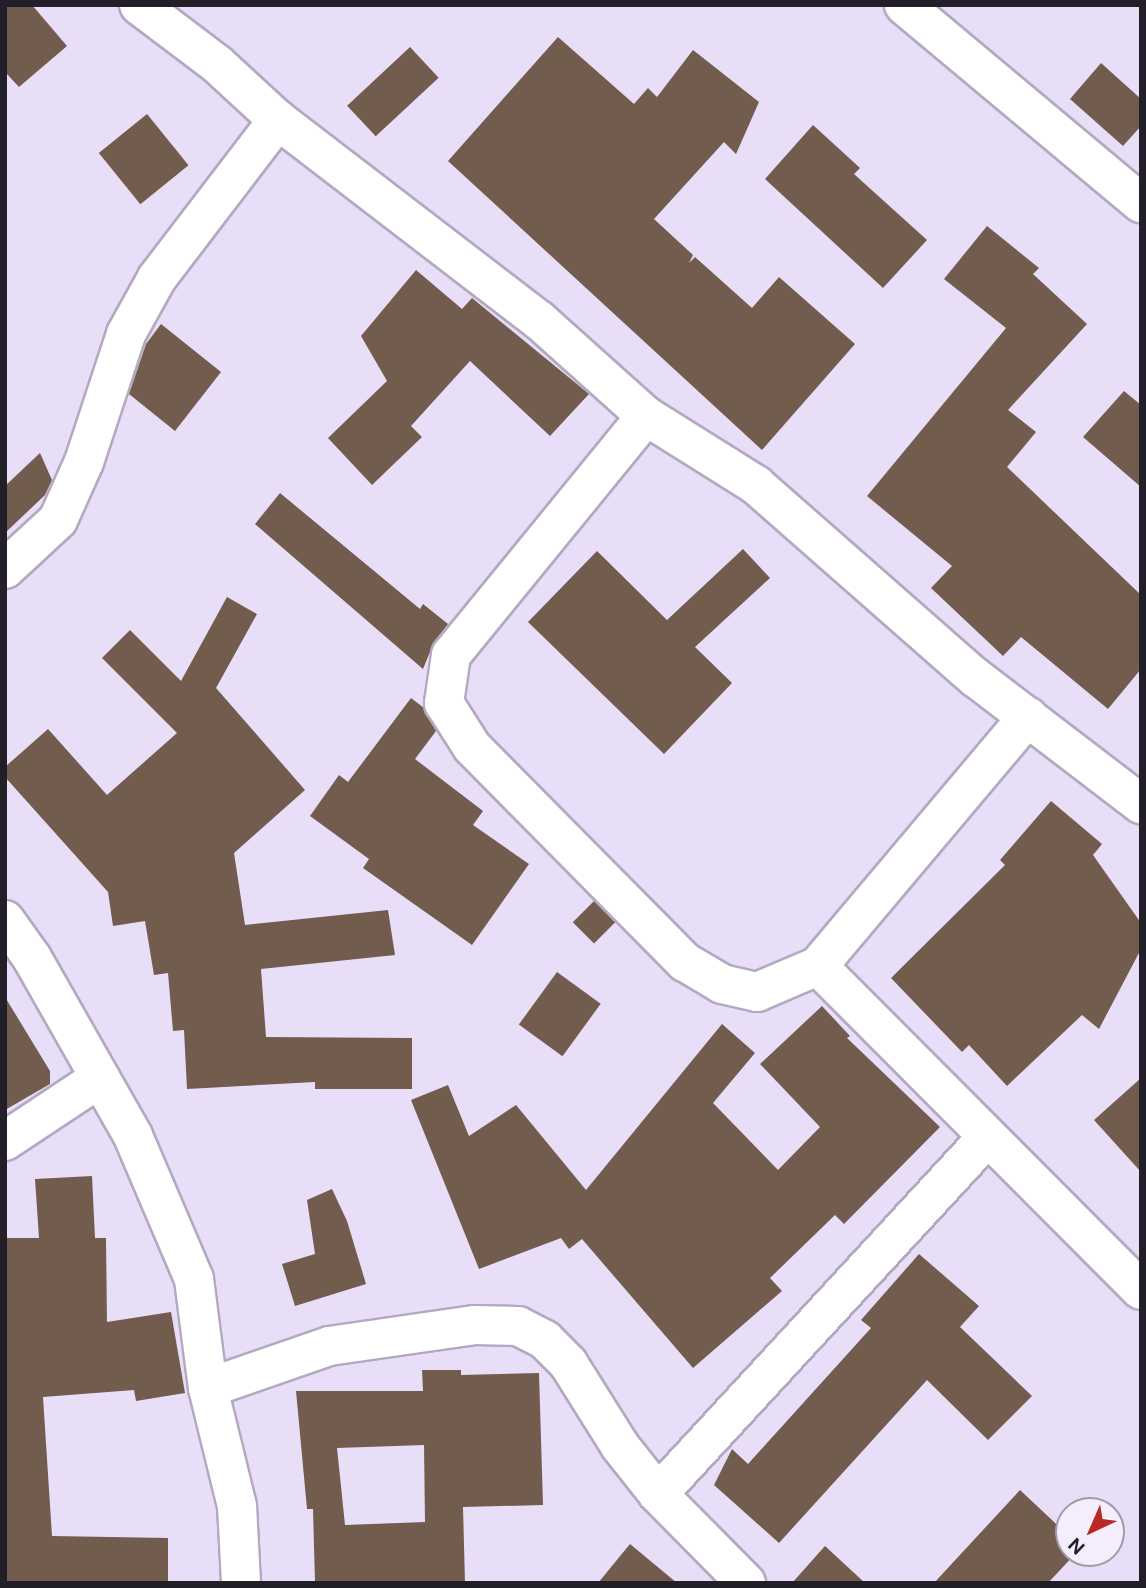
<!DOCTYPE html>
<html>
<head>
<meta charset="utf-8">
<style>
	body { margin:0 }
	#map { position:relative; width:1146px; height:1588px; overflow:hidden; background:#e9def7; font-family:"DM Sans",sans-serif }
	div>[style] { position:absolute }
	.building>* { inset:0; background:#715c4e; transform-origin:0 0 }
	.roads { filter:drop-shadow(2px 0 #b3a9c0) drop-shadow(-2px 0 #b3a9c0) drop-shadow(0 2px #b3a9c0) drop-shadow(0 -2px #b3a9c0) }
	.minor>* { height:38px; margin:-19px; padding:0 19px; transform-origin:19px; border-radius:19px; background:#fff }
	span { translate:-50% -50%; white-space:nowrap; text-align:center; line-height:1.15; -webkit-text-stroke:7px #f4edfc; paint-order:stroke }
	.frame { position:absolute; inset:0; border:7px solid #231f28; pointer-events:none }
	.north { position:absolute; left:1055px; top:1497px; width:70px; height:70px; box-sizing:border-box; background:#f4edfc; border:2px solid #a09ba7; border-radius:50%; rotate:224deg; font-size:19px; font-weight:700; line-height:28px; text-align:center; color:#231f28 }
	.north::after { content:''; display:block; margin:auto; width:24px; height:32px; background:#b82925; clip-path:polygon(50% 0,100% 100%,50% 72%,0 100%) }
</style>
</head>
<body>
<div id="map">
	<div class="building">
		<i style="clip-path:polygon(5px 5px,32px 5px,67px 46px,19px 87px,5px 72px)"></i>
		<i style="clip-path:polygon(558px 37px,634px 104px,648px 88px,657px 97px,693px 50px,759px 102px,736px 154px,724px 142px,654px 219px,693px 255px,689px 263px,695px 257px,752px 308px,779px 277px,855px 344px,762px 450px,448px 161px)"></i>
		<i style="left:410px;top:47px;width:42px;height:86px;rotate:47deg"></i>
		<i style="clip-path:polygon(1101px 63px,1141px 99px,1141px 126px,1123px 146px,1070px 99px)"></i>
		<i style="left:147px;top:114px;width:66px;height:62px;rotate:51deg"></i>
		<i style="clip-path:polygon(813px 125px,860px 168px,854px 174px,927px 240px,883px 288px,765px 179px)"></i>
		<i style="clip-path:polygon(987px 226px,1039px 268px,1033px 274px,1087px 324px,1008px 410px,1036px 432px,1007px 467px,1141px 595px,1141px 669px,1108px 709px,1021px 637px,1003px 656px,931px 588px,952px 566px,867px 496px,1006px 328px,944px 279px)"></i>
		<i style="clip-path:polygon(416px 270px,462px 309px,472px 298px,589px 394px,550px 436px,470px 361px,411px 426px,422px 437px,372px 485px,328px 438px,387px 381px,361px 336px)"></i>
		<i style="clip-path:polygon(161px 324px,221px 372px,175px 431px,129px 394px,146px 344px)"></i>
		<i style="clip-path:polygon(1124px 391px,1141px 405px,1141px 487px,1083px 437px)"></i>
		<i style="clip-path:polygon(40px 453px,52px 480px,45px 495px,5px 533px,5px 486px)"></i>
		<i style="clip-path:polygon(280px 493px,420px 609px,423px 604px,448px 624px,434px 642px,423px 669px,255px 524px)"></i>
		<i style="clip-path:polygon(743px 549px,770px 578px,695px 647px,732px 683px,664px 754px,528px 622px,597px 551px,667px 620px)"></i>
		<i style="clip-path:polygon(227px 597px,257px 614px,216px 688px,305px 790px,234px 853px,245px 925px,388px 910px,395px 955px,261px 969px,266px 1037px,412px 1038px,412px 1089px,315px 1089px,315px 1082px,187px 1089px,184px 1030px,173px 1031px,168px 973px,154px 975px,145px 921px,113px 926px,108px 892px,5px 777px,5px 767px,48px 729px,107px 795px,177px 733px,102px 658px,130px 630px,181px 681px)"></i>
		<i style="clip-path:polygon(411px 698px,424px 708px,436px 731px,415px 759px,483px 811px,473px 825px,529px 864px,472px 945px,363px 868px,369px 859px,310px 816px,339px 775px,348px 782px)"></i>
		<i style="clip-path:polygon(1051px 801px,1102px 844px,1093px 855px,1141px 923px,1141px 949px,1099px 1029px,1082px 1015px,1007px 1086px,969px 1045px,962px 1052px,891px 978px,1005px 865px,1000px 860px)"></i>
		<i style="left:594px;top:901px;width:30px;height:30px;rotate:45deg"></i>
		<i style="left:557px;top:972px;width:54px;height:65px;rotate:36deg"></i>
		<i style="clip-path:polygon(5px 997px,50px 1071px,50px 1084px,5px 1110px)"></i>
		<i style="clip-path:polygon(822px 1006px,850px 1036px,847px 1038px,940px 1127px,844px 1224px,835px 1215px,770px 1278px,782px 1291px,693px 1368px,582px 1239px,569px 1249px,561px 1238px,479px 1269px,411px 1100px,448px 1085px,469px 1136px,516px 1105px,586px 1190px,722px 1024px,755px 1053px,713px 1103px,778px 1170px,820px 1127px,760px 1064px)"></i>
		<i style="clip-path:polygon(1141px 1078px,1141px 1172px,1094px 1120px)"></i>
		<i style="clip-path:polygon(92px 1176px,95px 1238px,106px 1238px,107px 1322px,171px 1312px,185px 1393px,136px 1401px,134px 1390px,43px 1397px,52px 1536px,168px 1538px,168px 1583px,5px 1583px,5px 1238px,39px 1238px,35px 1179px)"></i>
		<i style="clip-path:polygon(332px 1189px,347px 1221px,366px 1284px,295px 1306px,282px 1264px,315px 1254px,307px 1200px)"></i>
		<i style="clip-path:polygon(919px 1254px,979px 1306px,960px 1327px,1032px 1396px,988px 1440px,927px 1380px,779px 1543px,714px 1485px,732px 1449px,748px 1464px,871px 1328px,861px 1320px)"></i>
		<i style="clip-path:polygon(evenodd,422px 1370px,461px 1370px,461px 1375px,539px 1373px,543px 1505px,463px 1507px,465px 1583px,315px 1583px,313px 1509px,307px 1509px,296px 1391px,423px 1391px,422px 1370px,424px 1445px,425px 1522px,345px 1525px,337px 1448px,424px 1445px)"></i>
		<i style="clip-path:polygon(1020px 1490px,1069px 1536px,1069px 1553px,1076px 1553px,1048px 1583px,934px 1583px)"></i>
		<i style="clip-path:polygon(630px 1544px,677px 1583px,598px 1583px)"></i>
		<i style="clip-path:polygon(825px 1546px,865px 1583px,792px 1583px)"></i>
	</div>
	<div class="roads">
		<div class="minor">
			<i style="left:139px;top:5px;width:98px;rotate:37.1deg"></i>
			<i style="left:217px;top:64px;width:83px;rotate:42.6deg"></i>
			<i style="left:278px;top:120px;width:329px;rotate:37.5deg"></i>
			<i style="left:539px;top:320px;width:144px;rotate:41.9deg"></i>
			<i style="left:646px;top:416px;width:130px;rotate:32.1deg"></i>
			<i style="left:756px;top:485px;width:293px;rotate:41.3deg"></i>
			<i style="left:976px;top:678px;width:208px;rotate:37.4deg"></i>
			<i style="left:904px;top:5px;width:309px;rotate:39.9deg"></i>
			<i style="left:646px;top:416px;width:308px;rotate:129.2deg"></i>
			<i style="left:451px;top:655px;width:49px;rotate:98.3deg"></i>
			<i style="left:444px;top:703px;width:52px;rotate:57.5deg"></i>
			<i style="left:472px;top:747px;width:303px;rotate:45.3deg"></i>
			<i style="left:685px;top:962px;width:43px;rotate:30.7deg"></i>
			<i style="left:722px;top:984px;width:36px;rotate:13deg"></i>
			<i style="left:757px;top:992px;width:66px;rotate:-23.1deg"></i>
			<i style="left:818px;top:966px;width:326px;rotate:-49.9deg"></i>
			<i style="left:5px;top:569px;width:72px;rotate:-42.8deg"></i>
			<i style="left:58px;top:520px;width:64px;rotate:-65.9deg"></i>
			<i style="left:84px;top:462px;width:135px;rotate:-71.8deg"></i>
			<i style="left:126px;top:334px;width:64px;rotate:-61deg"></i>
			<i style="left:157px;top:278px;width:199px;rotate:-52.6deg"></i>
			<i style="left:5px;top:920px;width:47px;rotate:54.6deg"></i>
			<i style="left:32px;top:958px;width:205px;rotate:60.4deg"></i>
			<i style="left:133px;top:1136px;width:155px;rotate:66.9deg"></i>
			<i style="left:194px;top:1279px;width:110px;rotate:82.7deg"></i>
			<i style="left:208px;top:1388px;width:122px;rotate:76.2deg"></i>
			<i style="left:237px;top:1506px;width:77px;rotate:87deg"></i>
			<i style="left:818px;top:966px;width:457px;rotate:45.1deg"></i>
			<i style="left:5px;top:1141px;width:114px;rotate:-33.6deg"></i>
			<i style="left:208px;top:1388px;width:128px;rotate:-19.1deg"></i>
			<i style="left:329px;top:1346px;width:148px;rotate:-8.2deg"></i>
			<i style="left:475px;top:1325px;width:43px;rotate:1.3deg"></i>
			<i style="left:518px;top:1326px;width:30px;rotate:27deg"></i>
			<i style="left:545px;top:1340px;width:33px;rotate:45deg"></i>
			<i style="left:568px;top:1363px;width:98px;rotate:57.9deg"></i>
			<i style="left:620px;top:1446px;width:61px;rotate:51.6deg"></i>
			<i style="left:658px;top:1494px;width:125px;rotate:45.3deg"></i>
			<i style="left:658px;top:1494px;width:486px;rotate:-47.3deg"></i>
		</div>
	</div>
	<div class="frame"></div>
	<div class="north">N</div>
</div>
</body>
</html>
